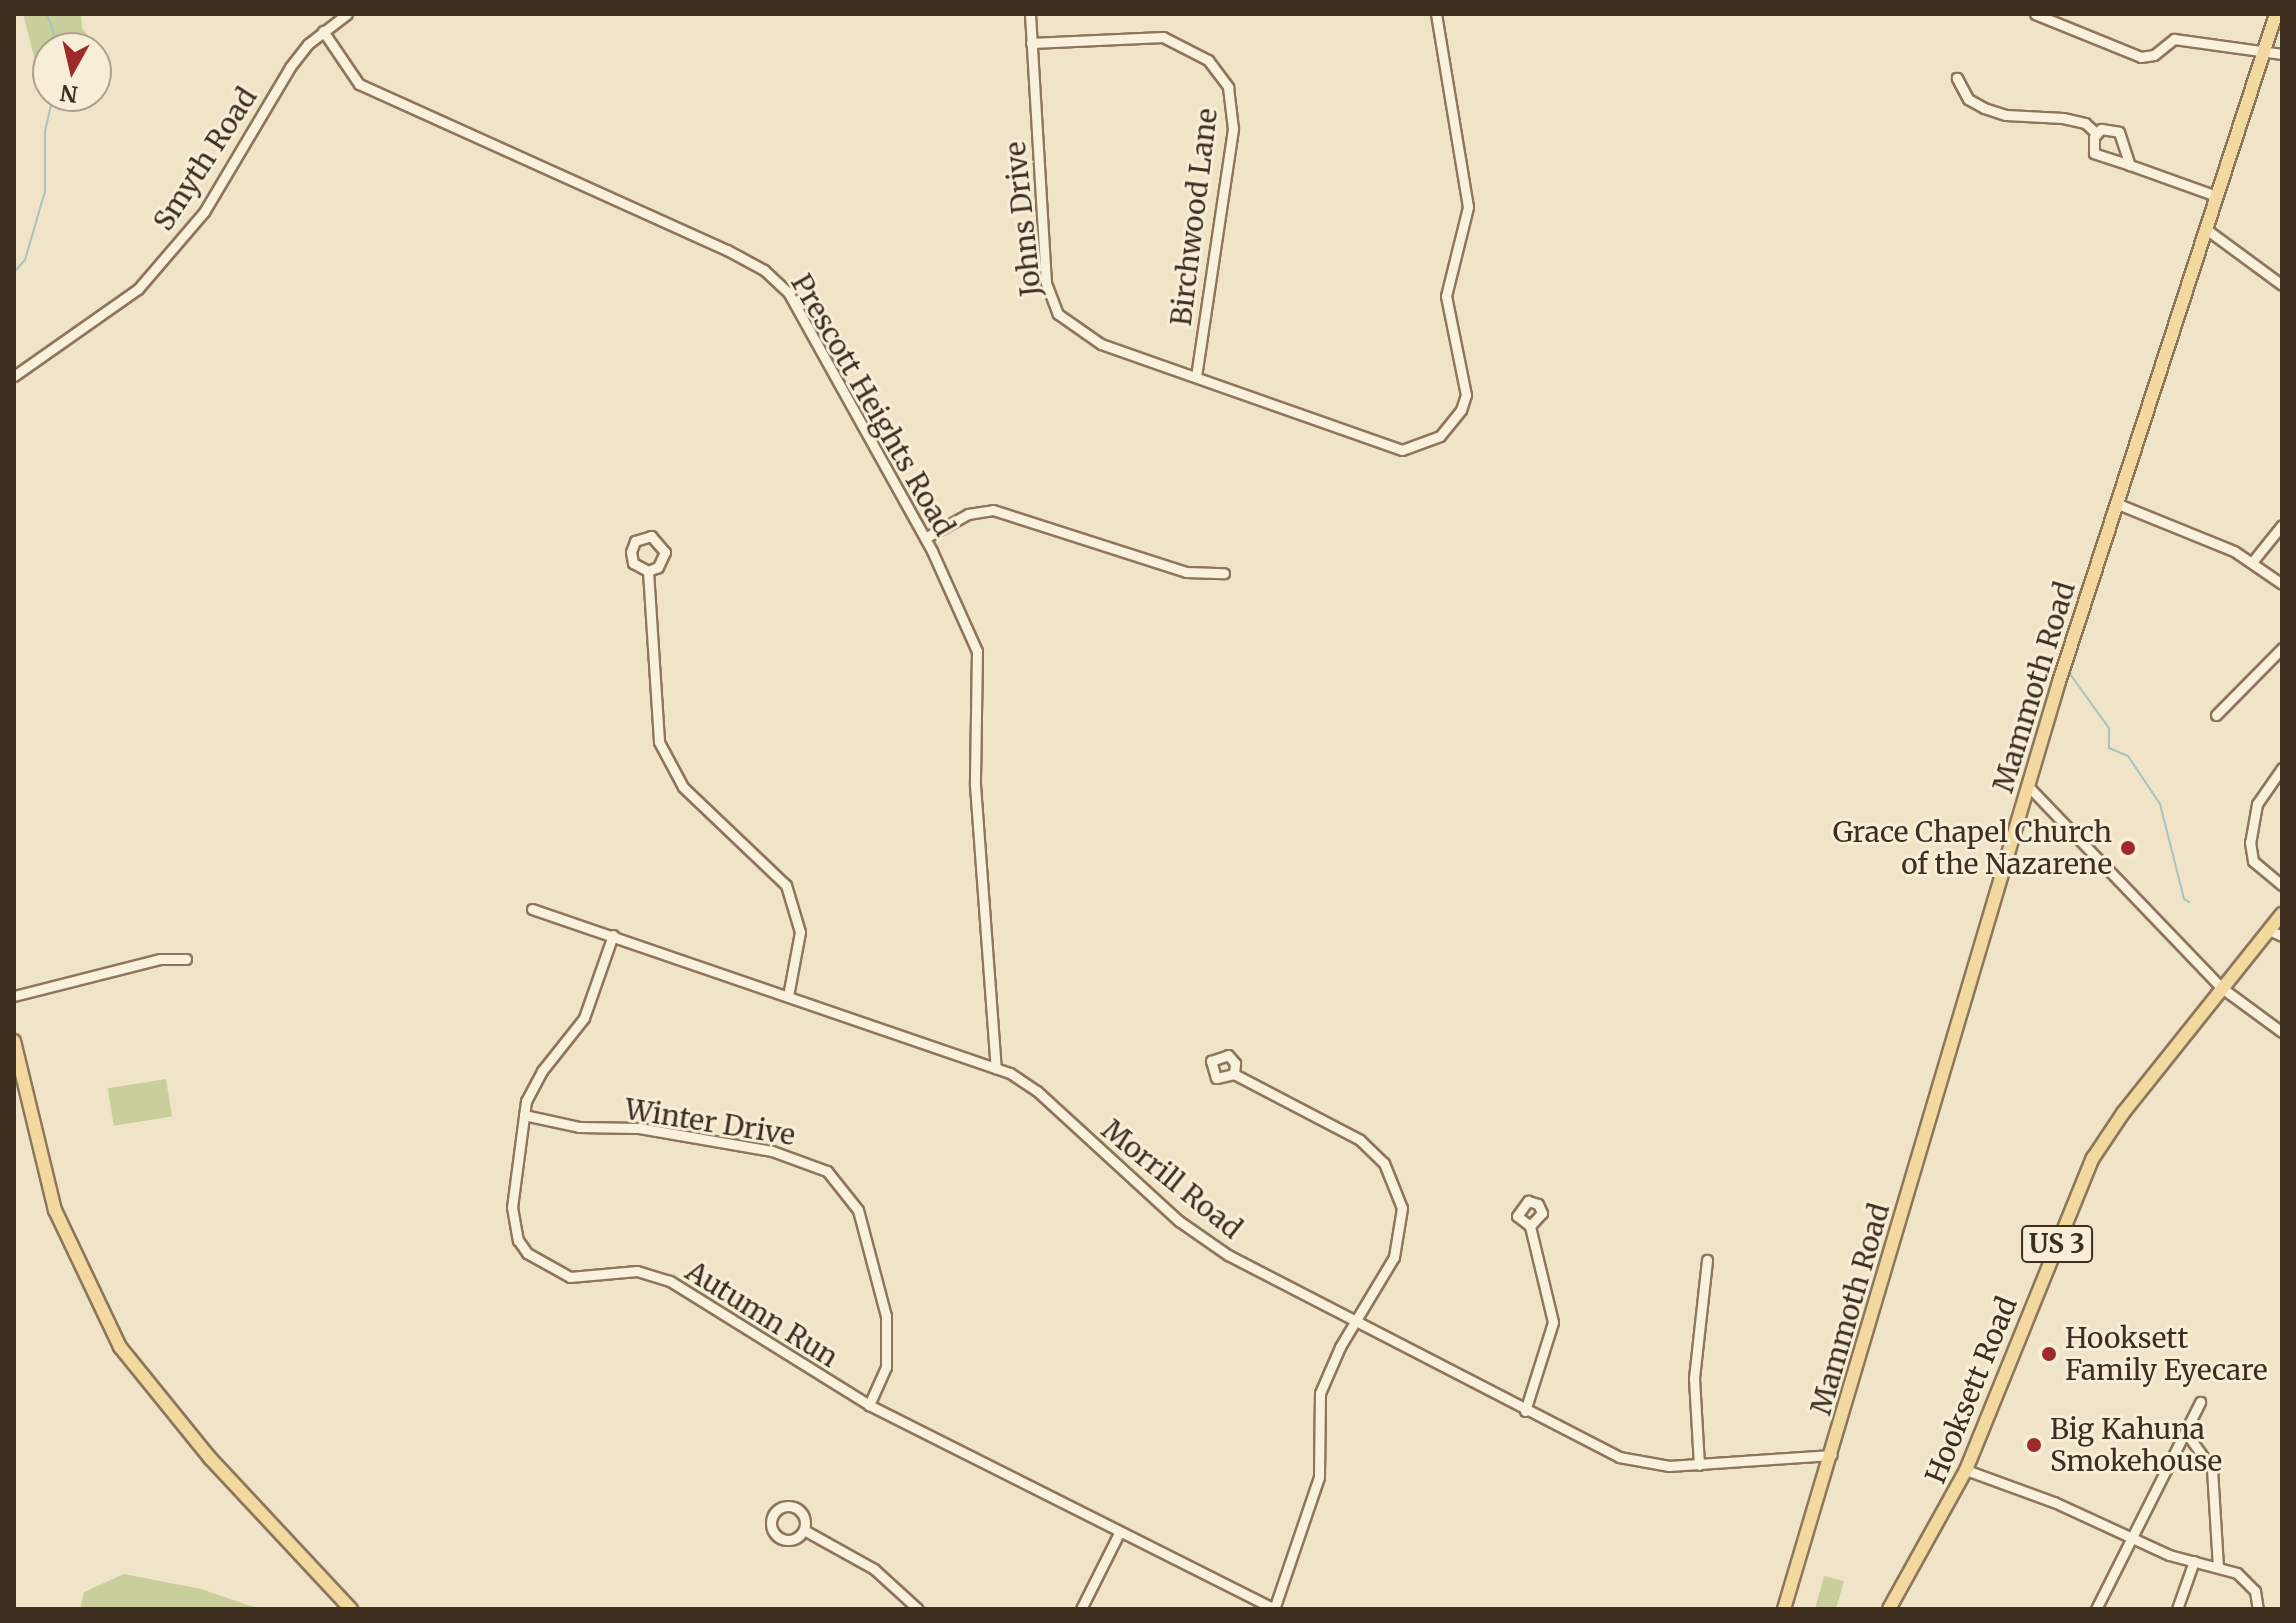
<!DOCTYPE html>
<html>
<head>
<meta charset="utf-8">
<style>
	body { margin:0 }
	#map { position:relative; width:2296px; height:1623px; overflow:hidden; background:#f0e4c8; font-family:Merriweather,serif }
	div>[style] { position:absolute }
	.green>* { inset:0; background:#c9cf9b; transform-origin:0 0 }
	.stream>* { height:2px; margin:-1px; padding:0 1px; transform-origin:1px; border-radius:1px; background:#a9c4bc }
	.roads { filter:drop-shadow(2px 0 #8d765c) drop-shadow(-2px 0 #8d765c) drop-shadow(0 2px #8d765c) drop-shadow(0 -2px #8d765c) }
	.minor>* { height:9px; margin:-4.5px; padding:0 4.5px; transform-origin:4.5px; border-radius:4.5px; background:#faf1dc }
	.minor>.ring { margin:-4.5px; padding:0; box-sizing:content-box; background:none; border:9px solid #faf1dc; border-radius:50% }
	.major>* { height:12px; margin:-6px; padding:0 6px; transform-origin:6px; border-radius:6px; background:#f3d9a0 }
	.dots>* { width:22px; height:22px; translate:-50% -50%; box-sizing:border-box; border:4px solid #f7eed8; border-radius:50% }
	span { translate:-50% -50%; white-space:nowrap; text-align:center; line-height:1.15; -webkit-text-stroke:6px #f7eed8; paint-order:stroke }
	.shield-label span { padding:2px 6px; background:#f7eed8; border:2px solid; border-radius:6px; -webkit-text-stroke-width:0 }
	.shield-label { font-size:26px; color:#3d2e20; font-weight:700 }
	.street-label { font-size:28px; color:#3d2e20 }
	.poi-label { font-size:28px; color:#3d2e20 }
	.right { translate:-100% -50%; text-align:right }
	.left { translate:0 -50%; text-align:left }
	.frame { position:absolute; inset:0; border:16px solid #3d2e20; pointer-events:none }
	.north { position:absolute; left:32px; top:32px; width:80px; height:80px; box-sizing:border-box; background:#f7eed8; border:2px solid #ada18e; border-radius:50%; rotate:188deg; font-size:22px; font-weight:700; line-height:32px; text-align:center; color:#3d2e20 }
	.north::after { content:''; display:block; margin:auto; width:28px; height:36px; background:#9e2a2b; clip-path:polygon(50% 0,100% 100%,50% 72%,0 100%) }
</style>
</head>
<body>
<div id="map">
	<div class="green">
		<i style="clip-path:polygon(23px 14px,81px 14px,82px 28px,99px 52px,96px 69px,96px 48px,48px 48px,48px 90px,37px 68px)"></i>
		<i style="left:166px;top:1079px;width:38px;height:59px;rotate:81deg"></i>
		<i style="clip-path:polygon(124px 1574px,201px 1589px,260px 1609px,80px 1609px,84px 1592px)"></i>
		<i style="clip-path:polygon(1824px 1576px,1844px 1581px,1836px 1609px,1815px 1609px)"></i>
	</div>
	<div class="stream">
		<i style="left:47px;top:14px;width:36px;rotate:71deg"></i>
		<i style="left:14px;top:272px;width:16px;rotate:-47deg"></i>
		<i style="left:25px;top:260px;width:72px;rotate:-73.8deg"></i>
		<i style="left:45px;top:191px;width:60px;rotate:-90deg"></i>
		<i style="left:45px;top:131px;width:36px;rotate:-77deg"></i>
		<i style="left:2070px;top:674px;width:67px;rotate:54.2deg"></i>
		<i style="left:2109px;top:728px;width:20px;rotate:90deg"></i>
		<i style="left:2109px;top:748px;width:21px;rotate:23deg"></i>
		<i style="left:2128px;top:756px;width:58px;rotate:56.3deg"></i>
		<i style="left:2160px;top:804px;width:98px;rotate:75.8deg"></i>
		<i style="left:2184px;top:899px;width:6px;rotate:31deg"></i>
	</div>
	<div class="roads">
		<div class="minor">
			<i style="left:1030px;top:14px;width:269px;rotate:86.6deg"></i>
			<i style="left:1046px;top:283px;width:33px;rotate:69deg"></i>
			<i style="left:1058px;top:314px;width:52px;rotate:34.9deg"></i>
			<i style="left:1101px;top:344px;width:319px;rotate:19.4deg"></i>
			<i style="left:1402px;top:450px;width:40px;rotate:-20.2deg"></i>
			<i style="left:1440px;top:436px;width:33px;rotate:-51deg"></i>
			<i style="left:1461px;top:410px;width:16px;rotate:-72deg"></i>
			<i style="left:1466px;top:395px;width:101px;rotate:-101.4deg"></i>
			<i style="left:1446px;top:296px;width:92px;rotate:-76.1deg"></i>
			<i style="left:1468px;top:207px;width:196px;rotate:-99.4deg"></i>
			<i style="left:2035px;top:14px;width:114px;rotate:22.1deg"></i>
			<i style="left:2141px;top:57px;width:13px;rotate:-9deg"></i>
			<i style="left:2154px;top:55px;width:26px;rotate:-39deg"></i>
			<i style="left:2174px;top:39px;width:109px;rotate:7.9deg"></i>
			<i style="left:323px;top:31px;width:64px;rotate:55.8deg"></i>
			<i style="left:359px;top:84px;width:404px;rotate:24.3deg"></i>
			<i style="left:727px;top:250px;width:42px;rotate:28.4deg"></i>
			<i style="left:764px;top:270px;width:33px;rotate:43deg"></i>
			<i style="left:788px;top:292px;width:296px;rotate:60.9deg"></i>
			<i style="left:932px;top:551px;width:110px;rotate:65.8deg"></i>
			<i style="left:977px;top:651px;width:134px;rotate:90.9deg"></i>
			<i style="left:975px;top:785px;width:284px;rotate:85.8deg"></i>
			<i style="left:1031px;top:43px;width:132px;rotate:-2.6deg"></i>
			<i style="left:1163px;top:37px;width:51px;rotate:27.1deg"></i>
			<i style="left:1208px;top:60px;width:34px;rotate:53deg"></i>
			<i style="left:1228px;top:87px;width:42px;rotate:83.2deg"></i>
			<i style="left:1233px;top:129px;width:251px;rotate:98.5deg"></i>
			<i style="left:1968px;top:99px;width:24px;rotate:-118deg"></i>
			<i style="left:1957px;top:78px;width:24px;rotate:62deg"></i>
			<i style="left:1968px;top:99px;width:18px;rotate:29deg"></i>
			<i style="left:1984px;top:108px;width:23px;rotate:18deg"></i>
			<i style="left:2006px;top:115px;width:57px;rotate:3deg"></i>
			<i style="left:2063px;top:118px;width:23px;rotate:13deg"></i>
			<i style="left:2085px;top:123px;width:15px;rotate:42deg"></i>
			<i style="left:2101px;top:129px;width:18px;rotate:9deg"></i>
			<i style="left:2119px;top:132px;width:35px;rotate:72deg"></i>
			<i style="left:2130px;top:165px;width:38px;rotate:-162deg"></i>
			<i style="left:2094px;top:153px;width:16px;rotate:-90deg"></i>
			<i style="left:2094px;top:137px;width:11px;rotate:-49deg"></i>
			<i style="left:2130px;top:165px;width:91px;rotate:19.8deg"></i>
			<i style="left:2206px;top:229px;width:94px;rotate:36.4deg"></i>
			<i style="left:14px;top:376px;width:151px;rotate:-35.1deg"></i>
			<i style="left:138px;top:289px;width:101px;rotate:-49.4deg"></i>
			<i style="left:204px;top:212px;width:169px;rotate:-59.3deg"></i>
			<i style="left:290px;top:67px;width:29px;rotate:-52deg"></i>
			<i style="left:308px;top:44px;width:49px;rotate:-37.6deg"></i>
			<i style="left:2118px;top:504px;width:125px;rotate:22.1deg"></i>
			<i style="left:2234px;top:551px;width:58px;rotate:34.5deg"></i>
			<i style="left:925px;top:538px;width:49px;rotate:-29.2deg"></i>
			<i style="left:968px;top:514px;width:25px;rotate:-9deg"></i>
			<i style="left:993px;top:510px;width:203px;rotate:17.8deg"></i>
			<i style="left:1186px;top:572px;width:38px;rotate:2deg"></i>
			<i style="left:2253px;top:561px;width:46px;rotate:-51.1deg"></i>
			<i style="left:648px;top:571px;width:17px;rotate:-152deg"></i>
			<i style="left:633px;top:563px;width:11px;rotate:-100deg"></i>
			<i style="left:631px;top:552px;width:12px;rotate:-70deg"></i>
			<i style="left:635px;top:541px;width:17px;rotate:-17deg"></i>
			<i style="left:651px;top:536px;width:21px;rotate:49deg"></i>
			<i style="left:665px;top:552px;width:17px;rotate:115deg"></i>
			<i style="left:658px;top:567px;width:11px;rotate:158deg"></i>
			<i style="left:648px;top:571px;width:171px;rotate:86.3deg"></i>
			<i style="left:659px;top:742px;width:51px;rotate:61.9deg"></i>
			<i style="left:683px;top:787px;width:142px;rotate:43.6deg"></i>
			<i style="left:786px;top:885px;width:49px;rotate:73.4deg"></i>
			<i style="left:800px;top:932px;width:65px;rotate:100.6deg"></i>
			<i style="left:2216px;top:715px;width:94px;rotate:-45.4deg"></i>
			<i style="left:2282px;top:768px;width:44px;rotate:124.8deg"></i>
			<i style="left:2257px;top:804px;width:39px;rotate:100deg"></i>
			<i style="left:2250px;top:842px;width:19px;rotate:81deg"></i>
			<i style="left:2253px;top:861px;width:38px;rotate:40deg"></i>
			<i style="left:2028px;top:786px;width:280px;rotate:46.2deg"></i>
			<i style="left:2222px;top:988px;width:74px;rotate:36.3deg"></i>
			<i style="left:532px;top:909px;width:505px;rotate:18.94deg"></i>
			<i style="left:1010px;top:1073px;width:32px;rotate:34deg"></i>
			<i style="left:1037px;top:1091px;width:193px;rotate:42.5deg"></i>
			<i style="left:1179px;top:1221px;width:60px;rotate:34.8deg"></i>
			<i style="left:1228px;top:1255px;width:440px;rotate:27.3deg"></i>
			<i style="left:1619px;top:1457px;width:51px;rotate:10.2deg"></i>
			<i style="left:1669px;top:1466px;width:163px;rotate:-3.9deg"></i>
			<i style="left:2269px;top:930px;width:14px;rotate:25deg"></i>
			<i style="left:613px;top:935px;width:88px;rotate:109.3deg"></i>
			<i style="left:584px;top:1018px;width:68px;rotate:128.4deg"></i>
			<i style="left:542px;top:1071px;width:34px;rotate:118deg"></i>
			<i style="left:526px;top:1101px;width:107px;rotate:97.5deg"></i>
			<i style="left:512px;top:1207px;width:34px;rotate:80deg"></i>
			<i style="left:518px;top:1240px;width:16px;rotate:55deg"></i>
			<i style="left:527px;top:1253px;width:49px;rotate:29.2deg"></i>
			<i style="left:570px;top:1277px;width:67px;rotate:-5.1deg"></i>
			<i style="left:637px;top:1271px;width:34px;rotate:17deg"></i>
			<i style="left:670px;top:1281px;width:234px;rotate:31.9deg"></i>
			<i style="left:869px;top:1405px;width:453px;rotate:26.7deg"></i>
			<i style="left:14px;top:996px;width:151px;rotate:-14.2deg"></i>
			<i style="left:160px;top:959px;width:26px"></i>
			<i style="left:1234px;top:1074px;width:18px;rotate:167deg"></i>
			<i style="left:1216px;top:1078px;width:18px;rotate:-106deg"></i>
			<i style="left:1211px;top:1061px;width:18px;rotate:-19deg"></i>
			<i style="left:1228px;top:1055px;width:11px;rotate:49deg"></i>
			<i style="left:1235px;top:1063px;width:11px;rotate:95deg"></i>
			<i style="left:1234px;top:1074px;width:142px;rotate:27.6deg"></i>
			<i style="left:1360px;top:1140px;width:33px;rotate:44deg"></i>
			<i style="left:1384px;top:1163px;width:48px;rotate:68.2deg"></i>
			<i style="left:1402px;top:1208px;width:50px;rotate:99.3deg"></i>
			<i style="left:1394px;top:1257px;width:105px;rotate:121deg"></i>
			<i style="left:1340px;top:1347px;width:50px;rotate:113.5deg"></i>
			<i style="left:1320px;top:1393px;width:84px;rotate:90.7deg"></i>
			<i style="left:1319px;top:1477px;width:139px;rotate:108.8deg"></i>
			<i style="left:524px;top:1115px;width:56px;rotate:12.3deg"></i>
			<i style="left:579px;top:1127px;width:60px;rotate:1deg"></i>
			<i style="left:639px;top:1128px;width:135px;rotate:9.8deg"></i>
			<i style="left:772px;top:1151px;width:59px;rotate:20deg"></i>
			<i style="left:827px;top:1171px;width:50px;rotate:51.5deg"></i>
			<i style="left:858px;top:1210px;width:110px;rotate:75.2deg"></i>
			<i style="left:886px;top:1316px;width:51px;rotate:90deg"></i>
			<i style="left:886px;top:1367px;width:42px;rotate:114.1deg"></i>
			<i style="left:1525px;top:1411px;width:93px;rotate:-72.5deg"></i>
			<i style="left:1553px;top:1322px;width:99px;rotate:-103.5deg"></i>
			<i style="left:1530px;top:1226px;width:16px;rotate:-142deg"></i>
			<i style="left:1517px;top:1216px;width:19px;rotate:-54deg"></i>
			<i style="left:1528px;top:1201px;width:10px;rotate:17deg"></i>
			<i style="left:1538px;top:1204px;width:10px;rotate:66deg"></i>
			<i style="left:1542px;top:1213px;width:18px;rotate:133deg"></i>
			<i style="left:2187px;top:1434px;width:43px;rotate:54.5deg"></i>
			<i style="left:2212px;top:1469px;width:98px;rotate:86.5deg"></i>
			<i style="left:1699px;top:1465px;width:87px;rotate:-93.3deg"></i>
			<i style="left:1694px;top:1378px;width:119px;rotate:-83.7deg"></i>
			<i style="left:1966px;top:1470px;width:94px;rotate:20deg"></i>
			<i style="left:2054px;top:1502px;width:127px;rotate:24.7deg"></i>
			<i style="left:2169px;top:1555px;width:70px;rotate:14.8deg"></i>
			<i style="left:2237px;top:1573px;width:25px;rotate:45deg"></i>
			<i style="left:2255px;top:1591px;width:18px;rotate:81deg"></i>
			<i class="ring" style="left:771px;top:1506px;width:25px;height:25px"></i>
			<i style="left:804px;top:1530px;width:80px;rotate:29.1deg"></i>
			<i style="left:874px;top:1569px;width:59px;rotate:42.3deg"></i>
			<i style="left:1081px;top:1609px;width:85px;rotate:-63.4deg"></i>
			<i style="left:2096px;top:1609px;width:232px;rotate:-63.3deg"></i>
			<i style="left:2177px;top:1609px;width:51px;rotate:-70.5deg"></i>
		</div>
		<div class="major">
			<i style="left:14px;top:1041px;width:174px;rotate:76.4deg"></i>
			<i style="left:55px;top:1210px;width:152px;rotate:64.6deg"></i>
			<i style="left:120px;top:1347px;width:143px;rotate:51deg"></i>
			<i style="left:210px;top:1458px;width:207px;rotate:47deg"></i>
			<i style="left:1784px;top:1609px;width:967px;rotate:-73.48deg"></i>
			<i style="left:2059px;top:682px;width:702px;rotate:-72deg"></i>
			<i style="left:1889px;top:1609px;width:159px;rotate:-61deg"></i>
			<i style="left:1966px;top:1470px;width:337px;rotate:-67.9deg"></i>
			<i style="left:2093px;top:1158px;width:54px;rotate:-56.3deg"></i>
			<i style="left:2123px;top:1113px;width:255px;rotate:-51.4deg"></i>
		</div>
	</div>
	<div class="dots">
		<i style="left:2128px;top:848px;background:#9e2a2b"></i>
		<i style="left:2049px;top:1354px;background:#9e2a2b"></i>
		<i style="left:2034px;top:1445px;background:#9e2a2b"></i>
	</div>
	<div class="shield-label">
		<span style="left:2057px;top:1244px">US 3</span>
	</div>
	<div class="street-label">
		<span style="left:205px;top:159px;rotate:-57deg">Smyth Road</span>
		<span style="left:1194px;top:217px;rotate:-83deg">Birchwood Lane</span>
		<span style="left:1023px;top:219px;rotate:-96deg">Johns Drive</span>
		<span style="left:873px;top:405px;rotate:60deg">Prescott Heights Road</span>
		<span style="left:2034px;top:687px;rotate:-73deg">Mammoth Road</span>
		<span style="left:710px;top:1122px;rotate:9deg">Winter Drive</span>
		<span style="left:1172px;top:1179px;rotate:39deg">Morrill Road</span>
		<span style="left:1850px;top:1309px;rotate:-74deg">Mammoth Road</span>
		<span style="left:762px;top:1314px;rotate:32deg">Autumn Run</span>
		<span style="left:1971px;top:1390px;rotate:-68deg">Hooksett Road</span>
	</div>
	<div class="poi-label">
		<span class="right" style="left:2112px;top:848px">Grace Chapel Church<br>of the Nazarene</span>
		<span class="left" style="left:2065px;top:1354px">Hooksett<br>Family Eyecare</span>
		<span class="left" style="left:2050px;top:1445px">Big Kahuna<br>Smokehouse</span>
	</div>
	<div class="frame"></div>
	<div class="north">N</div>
</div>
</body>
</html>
